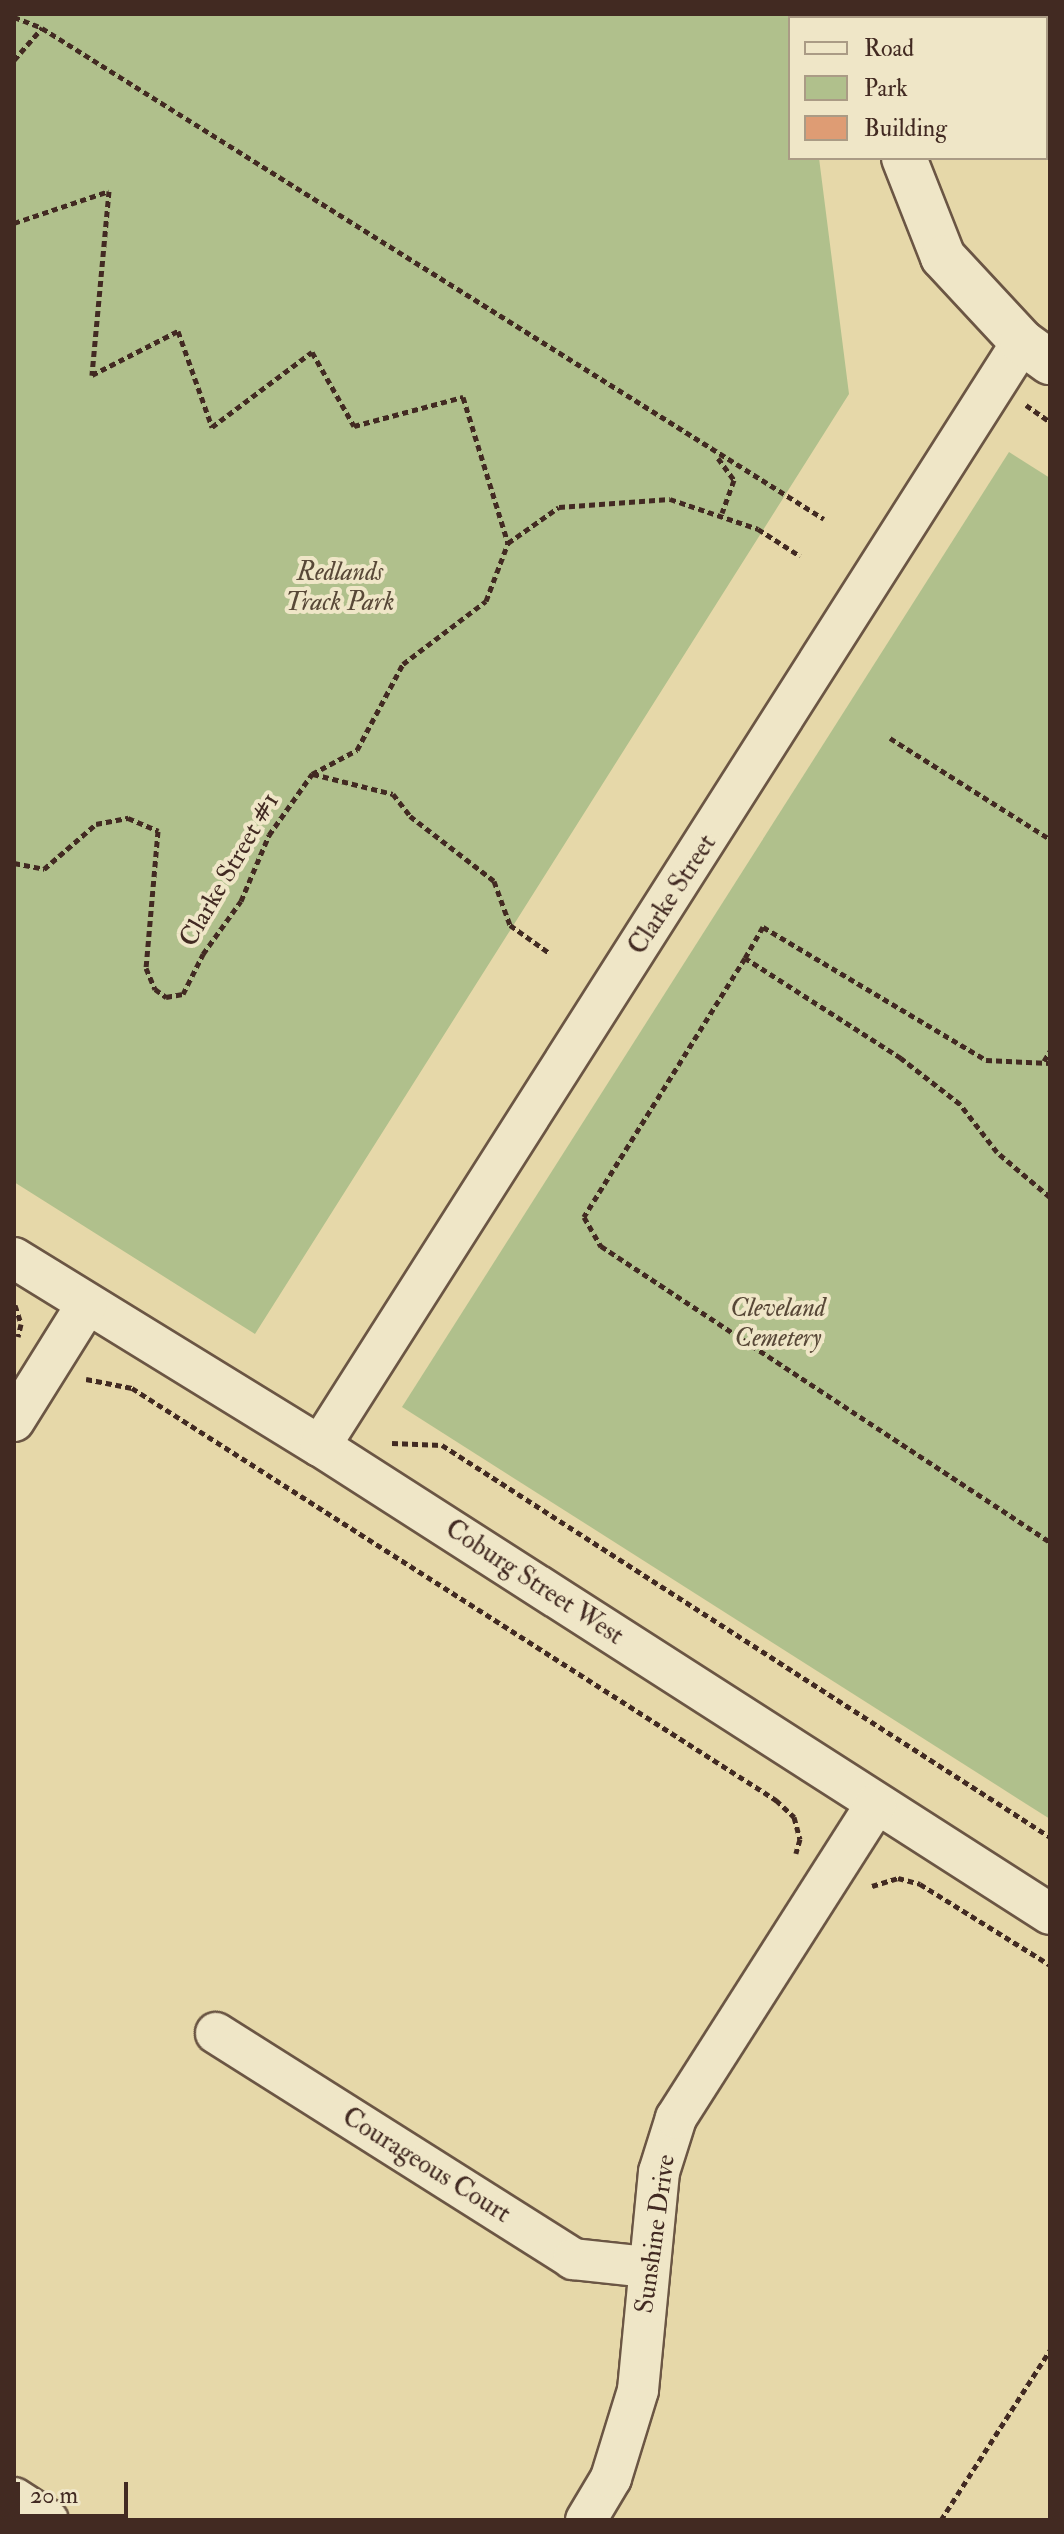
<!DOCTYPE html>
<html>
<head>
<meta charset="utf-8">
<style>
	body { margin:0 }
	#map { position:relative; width:1064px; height:2534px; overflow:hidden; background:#e6d8a9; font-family:"IM FELL Double Pica",serif }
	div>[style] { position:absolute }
	.green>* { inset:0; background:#b0c08c }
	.building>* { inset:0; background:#de9c74; transform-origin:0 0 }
	.path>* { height:5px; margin-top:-2.5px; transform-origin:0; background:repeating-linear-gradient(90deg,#422a22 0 6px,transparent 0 10px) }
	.roads { filter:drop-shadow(2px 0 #6b5644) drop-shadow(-2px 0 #6b5644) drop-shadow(0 2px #6b5644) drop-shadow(0 -2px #6b5644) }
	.street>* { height:40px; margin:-20px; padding:0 20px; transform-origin:20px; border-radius:20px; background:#efe6c7 }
	.secondary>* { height:44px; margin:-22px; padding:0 22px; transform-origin:22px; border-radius:22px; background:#efe6c7 }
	span { translate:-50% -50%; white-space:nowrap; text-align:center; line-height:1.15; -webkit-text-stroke:8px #efe6c7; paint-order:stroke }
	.park-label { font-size:26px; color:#584837; font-style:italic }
	.street-label { font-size:26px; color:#422a22 }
	.frame { position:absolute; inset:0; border:16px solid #422a22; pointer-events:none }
	.legend { position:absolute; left:788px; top:16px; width:260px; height:144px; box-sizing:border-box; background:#efe6c7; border:2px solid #aa9b85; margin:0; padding:10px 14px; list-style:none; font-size:24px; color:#422a22 }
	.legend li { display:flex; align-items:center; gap:16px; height:40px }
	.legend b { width:40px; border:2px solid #aa9b85 }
	.scale { position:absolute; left:16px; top:2482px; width:112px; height:36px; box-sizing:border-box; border:4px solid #422a22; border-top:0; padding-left:10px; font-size:24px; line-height:28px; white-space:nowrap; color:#422a22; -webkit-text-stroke:6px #efe6c7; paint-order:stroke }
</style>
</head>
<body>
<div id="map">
	<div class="green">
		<i style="clip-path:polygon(14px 14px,801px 14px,790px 18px,790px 158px,819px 158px,849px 394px,255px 1334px,14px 1182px)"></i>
		<i style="clip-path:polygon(1009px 452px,1050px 478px,1050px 1819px,402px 1407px)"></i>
	</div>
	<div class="building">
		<i style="left:983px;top:14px;width:64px;height:4px"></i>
	</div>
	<div class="path">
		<i style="left:14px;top:17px;width:30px;rotate:21deg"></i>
		<i style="left:42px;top:28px;width:923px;rotate:32.12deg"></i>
		<i style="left:14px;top:60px;width:43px;rotate:-48.8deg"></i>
		<i style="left:14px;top:223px;width:100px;rotate:-18.6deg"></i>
		<i style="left:109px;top:191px;width:185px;rotate:95.3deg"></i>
		<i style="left:92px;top:375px;width:97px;rotate:-27.1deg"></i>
		<i style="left:178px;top:331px;width:102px;rotate:70.5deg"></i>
		<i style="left:212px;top:427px;width:125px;rotate:-36.9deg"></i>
		<i style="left:312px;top:352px;width:85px;rotate:60.4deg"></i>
		<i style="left:354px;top:426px;width:113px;rotate:-14.9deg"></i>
		<i style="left:463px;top:397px;width:153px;rotate:72.9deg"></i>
		<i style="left:1026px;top:405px;width:29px;rotate:35deg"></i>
		<i style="left:718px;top:458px;width:27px;rotate:54deg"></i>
		<i style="left:734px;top:480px;width:35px;rotate:110deg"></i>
		<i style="left:508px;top:543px;width:62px;rotate:-35.2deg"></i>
		<i style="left:559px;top:507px;width:111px;rotate:-4.1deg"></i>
		<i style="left:670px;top:499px;width:93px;rotate:18.8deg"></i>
		<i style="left:758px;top:529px;width:50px;rotate:32.7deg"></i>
		<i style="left:890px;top:738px;width:189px;rotate:32.3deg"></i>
		<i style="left:313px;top:774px;width:82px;rotate:14deg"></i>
		<i style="left:393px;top:794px;width:28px;rotate:52deg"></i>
		<i style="left:410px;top:816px;width:106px;rotate:37.7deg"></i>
		<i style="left:494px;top:881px;width:47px;rotate:70deg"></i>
		<i style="left:510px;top:925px;width:47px;rotate:35.4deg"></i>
		<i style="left:14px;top:863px;width:31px;rotate:11deg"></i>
		<i style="left:44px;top:869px;width:69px;rotate:-40.9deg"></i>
		<i style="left:96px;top:824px;width:33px;rotate:-11deg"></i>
		<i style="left:128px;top:818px;width:33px;rotate:23deg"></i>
		<i style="left:158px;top:831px;width:138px;rotate:95deg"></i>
		<i style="left:146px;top:968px;width:23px;rotate:67deg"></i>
		<i style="left:155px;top:989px;width:14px;rotate:36deg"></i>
		<i style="left:166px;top:997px;width:17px;rotate:-10deg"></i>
		<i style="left:183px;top:994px;width:45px;rotate:-63.4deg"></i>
		<i style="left:203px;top:954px;width:65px;rotate:-54.4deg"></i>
		<i style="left:241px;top:901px;width:72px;rotate:-67deg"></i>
		<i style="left:269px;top:835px;width:75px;rotate:-54.8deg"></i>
		<i style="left:312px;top:774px;width:51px;rotate:-28.1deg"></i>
		<i style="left:357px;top:750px;width:98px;rotate:-61.9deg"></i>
		<i style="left:403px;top:664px;width:104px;rotate:-37.2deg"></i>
		<i style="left:486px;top:601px;width:62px;rotate:-69.2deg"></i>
		<i style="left:745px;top:958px;width:36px;rotate:-60deg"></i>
		<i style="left:763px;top:927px;width:260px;rotate:30.8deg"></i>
		<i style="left:986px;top:1060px;width:64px;rotate:2.7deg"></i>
		<i style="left:1044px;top:1061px;width:12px;rotate:-59deg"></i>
		<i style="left:1050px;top:1197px;width:70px;rotate:-139.7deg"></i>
		<i style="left:997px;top:1152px;width:61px;rotate:-127.6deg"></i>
		<i style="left:960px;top:1104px;width:75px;rotate:-142.1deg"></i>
		<i style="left:901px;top:1058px;width:185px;rotate:-147.3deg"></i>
		<i style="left:745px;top:958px;width:305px;rotate:121.9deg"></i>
		<i style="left:584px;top:1217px;width:34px;rotate:60deg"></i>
		<i style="left:601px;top:1246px;width:538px;rotate:33.39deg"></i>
		<i style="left:15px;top:1305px;width:20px;rotate:72deg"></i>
		<i style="left:21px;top:1324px;width:13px;rotate:103deg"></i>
		<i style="left:86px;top:1379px;width:47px;rotate:11.1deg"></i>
		<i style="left:132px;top:1388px;width:765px;rotate:32.61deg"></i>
		<i style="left:776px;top:1800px;width:25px;rotate:43deg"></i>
		<i style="left:794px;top:1817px;width:23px;rotate:75deg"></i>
		<i style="left:800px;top:1839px;width:15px;rotate:106deg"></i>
		<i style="left:392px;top:1443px;width:50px;rotate:2.3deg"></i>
		<i style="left:442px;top:1445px;width:723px;rotate:32.81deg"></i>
		<i style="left:872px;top:1886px;width:27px;rotate:-17deg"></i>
		<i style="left:898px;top:1878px;width:23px;rotate:15deg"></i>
		<i style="left:920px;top:1884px;width:153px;rotate:31.9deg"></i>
		<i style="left:941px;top:2520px;width:202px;rotate:-57.3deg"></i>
	</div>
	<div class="roads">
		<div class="street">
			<i style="left:14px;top:1258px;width:359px;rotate:31.6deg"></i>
			<i style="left:320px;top:1446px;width:867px;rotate:32.66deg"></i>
			<i style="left:14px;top:1421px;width:138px;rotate:-58deg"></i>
			<i style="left:320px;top:1446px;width:1308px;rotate:-57.55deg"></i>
			<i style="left:216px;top:2033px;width:423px;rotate:32.3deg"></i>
			<i style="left:573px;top:2259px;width:74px;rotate:6.2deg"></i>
			<i style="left:14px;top:2498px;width:40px;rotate:32.9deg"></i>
			<i style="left:586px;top:2520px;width:49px;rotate:-59.2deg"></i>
			<i style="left:611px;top:2478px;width:92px;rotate:-72.9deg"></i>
			<i style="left:638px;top:2390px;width:219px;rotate:-84.5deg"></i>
			<i style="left:659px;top:2172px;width:57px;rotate:-72.5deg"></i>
			<i style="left:676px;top:2118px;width:372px;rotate:-57.5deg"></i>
		</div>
		<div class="secondary">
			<i style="left:872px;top:14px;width:4px;rotate:76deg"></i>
			<i style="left:904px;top:158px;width:106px;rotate:68.5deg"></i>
			<i style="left:943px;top:257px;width:116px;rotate:47.1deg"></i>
			<i style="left:1022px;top:342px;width:34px;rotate:36deg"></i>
		</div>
	</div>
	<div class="park-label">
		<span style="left:340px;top:588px">Redlands<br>Track Park</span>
		<span style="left:778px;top:1324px">Cleveland<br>Cemetery</span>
	</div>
	<div class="street-label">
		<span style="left:230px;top:870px;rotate:-60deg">Clarke Street #1</span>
		<span style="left:673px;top:895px;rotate:-57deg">Clarke Street</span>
		<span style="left:534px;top:1583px;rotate:33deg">Coburg Street West</span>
		<span style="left:426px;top:2166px;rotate:32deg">Courageous Court</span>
		<span style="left:656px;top:2234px;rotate:-82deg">Sunshine Drive</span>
	</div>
	<div class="frame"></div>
	<ul class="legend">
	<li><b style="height:10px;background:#efe6c7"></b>Road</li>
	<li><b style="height:22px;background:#b0c08c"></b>Park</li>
	<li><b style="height:22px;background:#de9c74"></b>Building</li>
	</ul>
	<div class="scale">20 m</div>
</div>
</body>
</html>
